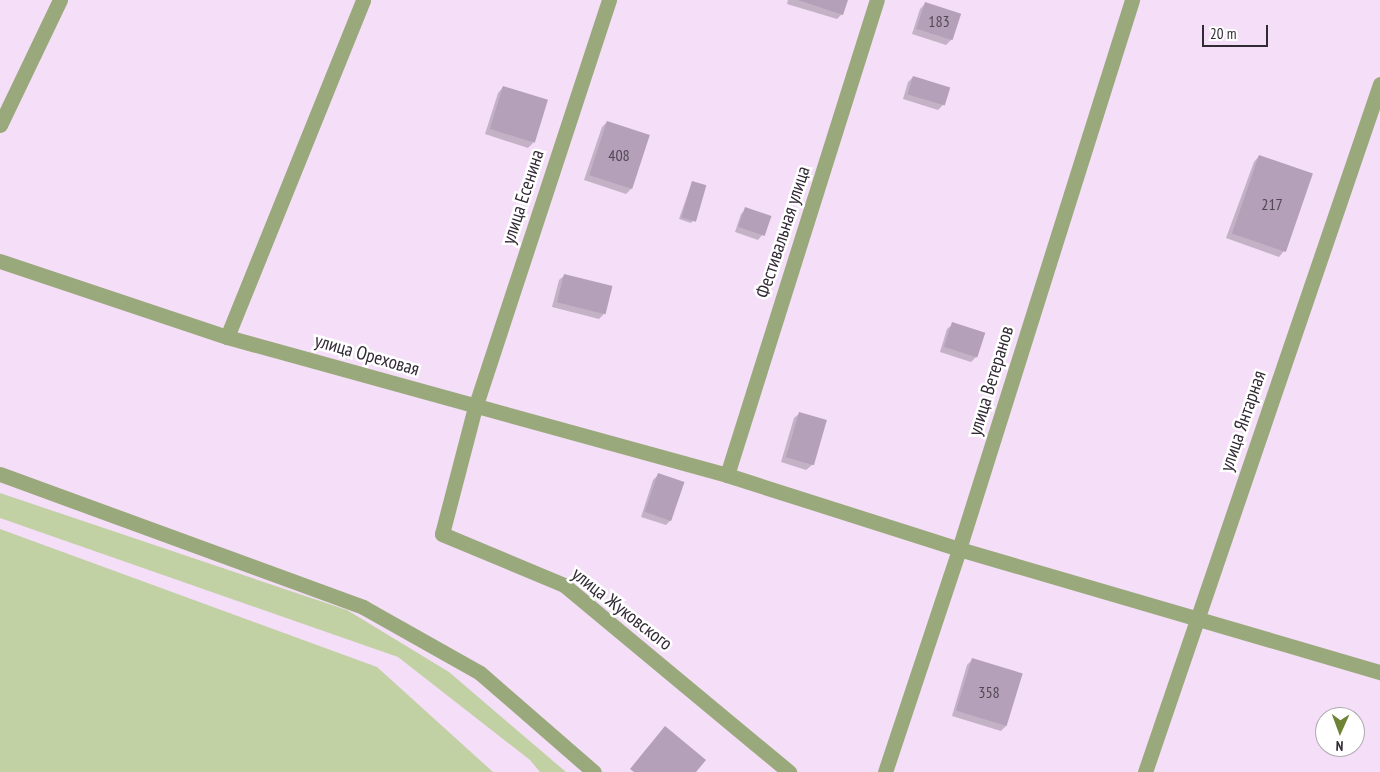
<!DOCTYPE html>
<html>
<head>
<meta charset="utf-8">
<style>
	body { margin:0 }
	#map { position:relative; width:1380px; height:772px; overflow:hidden; background:#f4def8; font-family:"PT Sans Narrow",sans-serif }
	div>[style] { position:absolute }
	.green>* { inset:0; background:#c2d1a4 }
	.shadow>* { inset:0; background:#0003 }
	.building>* { inset:0; background:#b4a0b8; transform-origin:0 0 }
	.street>* { height:15px; margin:-7.5px; padding:0 7.5px; transform-origin:7.5px; border-radius:7.5px; background:#9aa97b }
	span { translate:-50% -50%; white-space:nowrap; text-align:center; line-height:1.15; -webkit-text-stroke:5px #fff; paint-order:stroke }
	.number-label { font-size:16px; color:#524754 }
	.number-label span { -webkit-text-stroke-width:0 }
	.street-label { font-size:19px; color:#312933 }
	.north { position:absolute; left:1315px; top:707px; width:50px; height:50px; box-sizing:border-box; background:#fff; border:1px solid #ada9ad; border-radius:50%; rotate:182deg; font-size:14px; font-weight:700; line-height:20px; text-align:center; color:#312933 }
	.north::after { content:''; display:block; margin:auto; width:18px; height:22px; background:#6e8335; clip-path:polygon(50% 0,100% 100%,50% 72%,0 100%) }
	.scale { position:absolute; left:1202px; top:25px; width:66px; height:22px; box-sizing:border-box; border:2px solid #312933; border-top:0; padding-left:6px; font-size:15px; line-height:18px; white-space:nowrap; color:#312933; -webkit-text-stroke:4px #fff; paint-order:stroke }
</style>
</head>
<body>
<div id="map">
	<div class="green">
		<i style="clip-path:polygon(0 493px,347px 610px,449px 672px,566px 772px,540px 772px,530px 760px,398px 657px,0 518px)"></i>
		<i style="clip-path:polygon(0 529px,377px 667px,493px 772px,0 772px)"></i>
	</div>
	<div class="shadow">
		<i style="clip-path:polygon(788px 0,847px 0,842px 14px,837px 19px,787px 4px)"></i>
		<i style="clip-path:polygon(925px 4px,951px 40px,946px 45px,912px 34px,920px 9px)"></i>
		<i style="clip-path:polygon(913px 77px,943px 105px,938px 110px,903px 99px,908px 82px)"></i>
		<i style="clip-path:polygon(503px 87px,533px 143px,528px 148px,485px 134px,498px 93px)"></i>
		<i style="clip-path:polygon(607px 122px,631px 189px,626px 194px,584px 180px,602px 127px)"></i>
		<i style="clip-path:polygon(1259px 156px,1284px 251px,1279px 257px,1226px 238px,1254px 162px)"></i>
		<i style="clip-path:polygon(692px 182px,694px 220px,691px 223px,679px 219px)"></i>
		<i style="clip-path:polygon(746px 209px,763px 234px,758px 240px,735px 232px,741px 214px)"></i>
		<i style="clip-path:polygon(565px 275px,604px 314px,599px 319px,552px 307px,559px 280px)"></i>
		<i style="clip-path:polygon(953px 324px,976px 357px,971px 362px,940px 352px,947px 329px)"></i>
		<i style="clip-path:polygon(800px 413px,825px 421px,812px 465px,806px 470px,781px 462px,794px 418px)"></i>
		<i style="clip-path:polygon(658px 475px,682px 483px,671px 520px,666px 525px,641px 517px,653px 480px)"></i>
		<i style="clip-path:polygon(972px 660px,1006px 726px,1001px 731px,952px 716px,967px 665px)"></i>
	</div>
	<div class="building">
		<i style="clip-path:polygon(798px 0,848px 0,843px 15px)"></i>
		<i style="left:925px;top:2px;width:38px;height:28px;rotate:18deg"></i>
		<i style="left:913px;top:76px;width:39px;height:19px;rotate:17deg"></i>
		<i style="left:503px;top:86px;width:47px;height:45px;rotate:17deg"></i>
		<i style="left:607px;top:121px;width:45px;height:57px;rotate:18deg"></i>
		<i style="left:1259px;top:155px;width:57px;height:83px;rotate:19deg"></i>
		<i style="left:692px;top:181px;width:15px;height:38px;rotate:16deg"></i>
		<i style="left:745px;top:207px;width:28px;height:21px;rotate:19deg"></i>
		<i style="left:564px;top:274px;width:50px;height:29px;rotate:14deg"></i>
		<i style="left:952px;top:322px;width:35px;height:26px;rotate:18deg"></i>
		<i style="left:799px;top:412px;width:29px;height:47px;rotate:16deg"></i>
		<i style="left:658px;top:473px;width:28px;height:41px;rotate:19deg"></i>
		<i style="left:972px;top:658px;width:53px;height:55px;rotate:17deg"></i>
		<i style="clip-path:polygon(665px 726px,706px 760px,696px 772px,634px 772px,630px 769px)"></i>
	</div>
	<div class="street">
		<i style="left:609px;top:0;width:428px;rotate:108.2deg"></i>
		<i style="left:475px;top:407px;width:131px;rotate:104.6deg"></i>
		<i style="left:442px;top:534px;width:132px;rotate:22.7deg"></i>
		<i style="left:564px;top:585px;width:293px;rotate:39.7deg"></i>
		<i style="left:0;top:125px;width:139px;rotate:-64.4deg"></i>
		<i style="left:0;top:261px;width:239px;rotate:18.5deg"></i>
		<i style="left:227px;top:337px;width:519px;rotate:15.43deg"></i>
		<i style="left:727px;top:475px;width:244px;rotate:17.7deg"></i>
		<i style="left:959px;top:549px;width:439px;rotate:16.3deg"></i>
		<i style="left:227px;top:337px;width:363px;rotate:-68deg"></i>
		<i style="left:0;top:474px;width:387px;rotate:20.1deg"></i>
		<i style="left:363px;top:607px;width:134px;rotate:29.4deg"></i>
		<i style="left:480px;top:673px;width:151px;rotate:41deg"></i>
		<i style="left:727px;top:475px;width:498px;rotate:-72.5deg"></i>
		<i style="left:885px;top:772px;width:235px;rotate:-71.6deg"></i>
		<i style="left:959px;top:549px;width:576px;rotate:-72.51deg"></i>
		<i style="left:1145px;top:772px;width:727px;rotate:-71.14deg"></i>
	</div>
	<div class="number-label">
		<span style="left:939px;top:21px">183</span>
		<span style="left:619px;top:155px">408</span>
		<span style="left:1272px;top:204px">217</span>
		<span style="left:989px;top:692px">358</span>
	</div>
	<div class="street-label">
		<span style="left:523px;top:197px;rotate:-72deg">улица Есенина</span>
		<span style="left:783px;top:232px;rotate:-72deg">Фестивальная улица</span>
		<span style="left:367px;top:355px;rotate:16deg">улица Ореховая</span>
		<span style="left:991px;top:381px;rotate:-73deg">улица Ветеранов</span>
		<span style="left:1243px;top:421px;rotate:-71deg">улица Янтарная</span>
		<span style="left:622px;top:609px;rotate:38deg">улица Жуковского</span>
	</div>
	<div class="north">N</div>
	<div class="scale">20 m</div>
</div>
</body>
</html>
